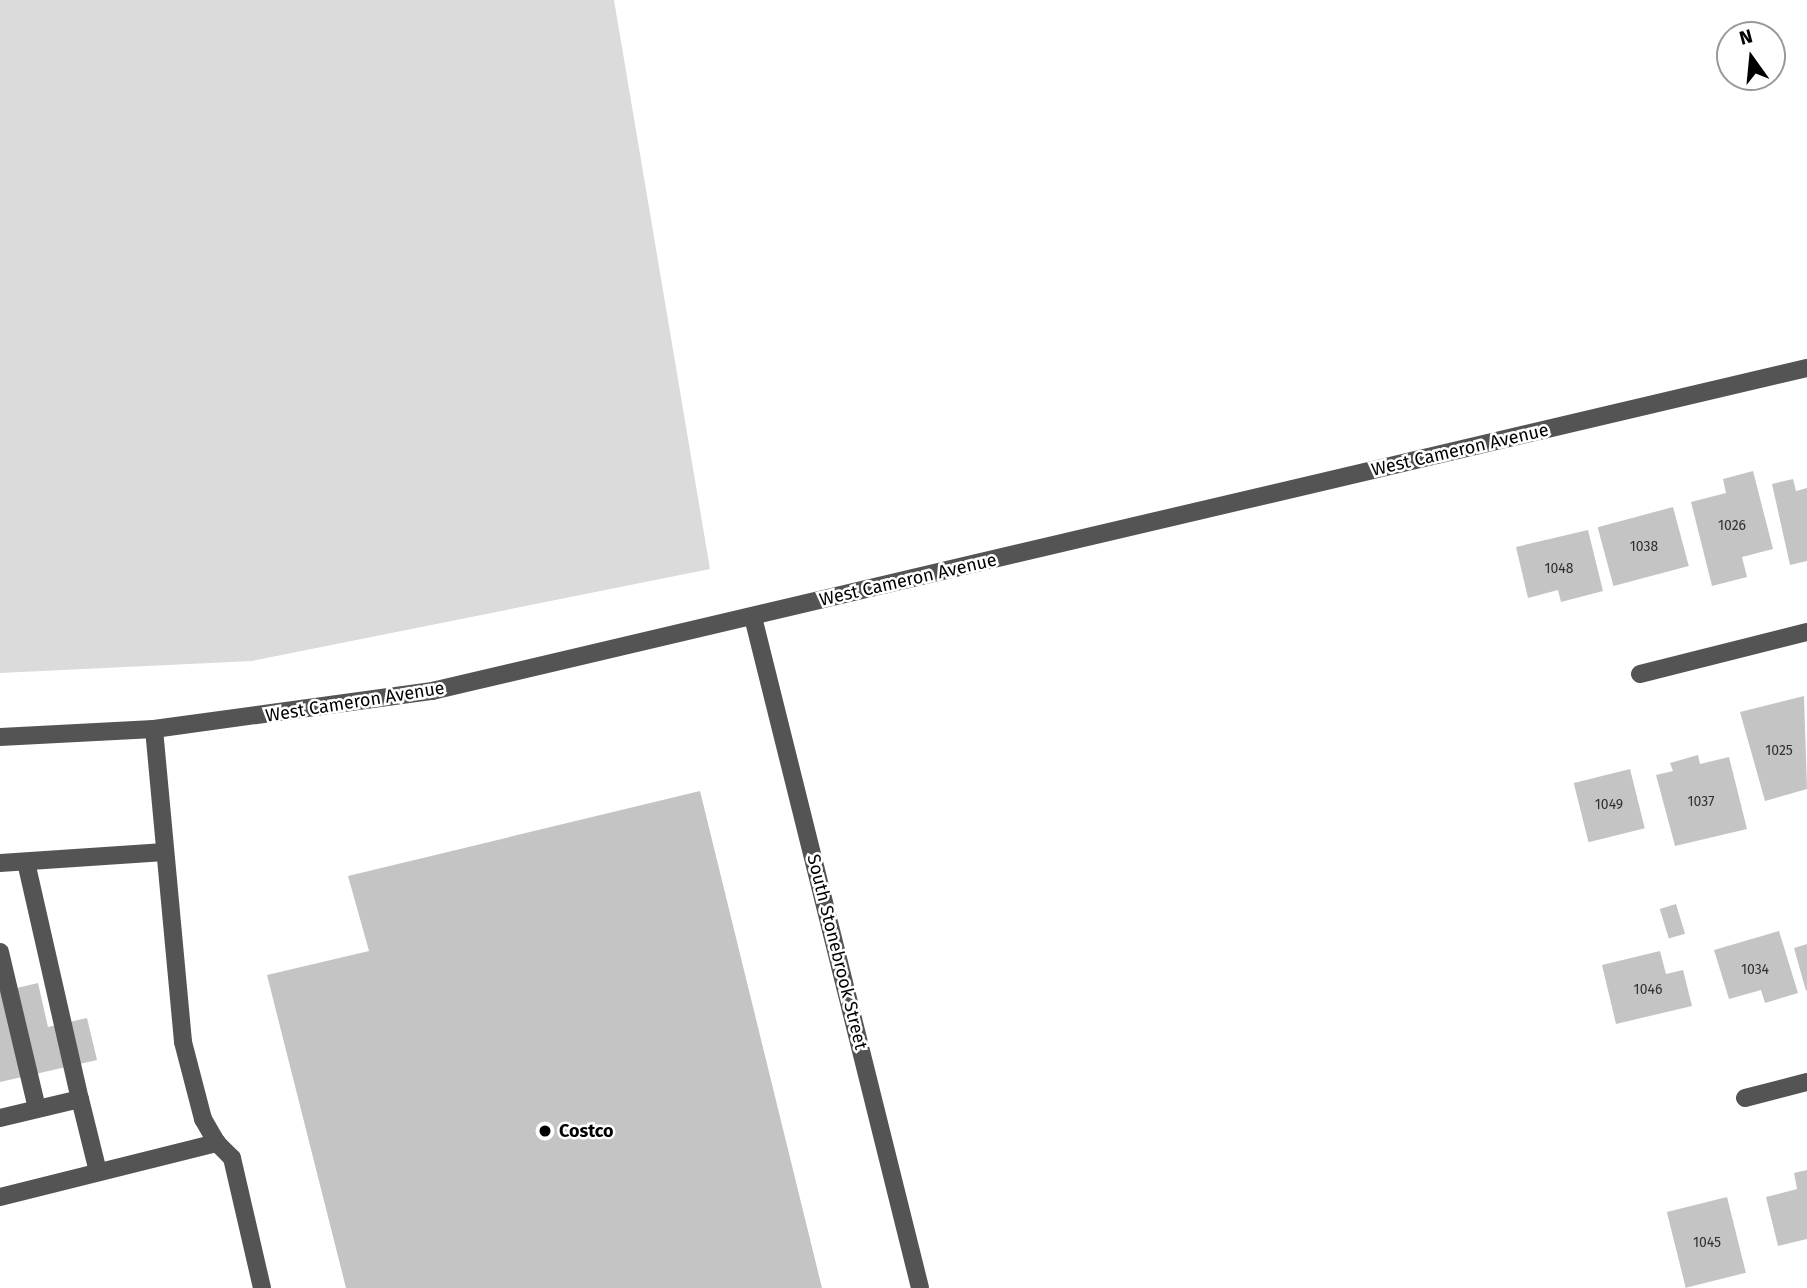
<!DOCTYPE html>
<html>
<head>
<meta charset="utf-8">
<style>
	body { margin:0 }
	#map { position:relative; width:1807px; height:1288px; overflow:hidden; background:#fff; font-family:"Fira Sans",sans-serif }
	div>[style] { position:absolute }
	.green>* { inset:0; background:#dbdbdb }
	.building>* { inset:0; background:#c4c4c4; transform-origin:0 0 }
	.minor>* { height:18px; margin:-9px; padding:0 9px; transform-origin:9px; border-radius:9px; background:#545454 }
	.dots>* { width:19px; height:19px; translate:-50% -50%; box-sizing:border-box; border:4px solid #fff; border-radius:50% }
	span { translate:-50% -50%; white-space:nowrap; text-align:center; line-height:1.15; -webkit-text-stroke:5px #fff; paint-order:stroke }
	.number-label { font-size:14px; color:#313131 }
	.number-label span { -webkit-text-stroke-width:0 }
	.street-label { font-size:18px; color:#000 }
	.poi-label { font-size:18px; color:#000; font-weight:700 }
	.left { translate:0 -50%; text-align:left }
	.north { position:absolute; left:1716px; top:21px; width:70px; height:70px; box-sizing:border-box; background:#fff; border:2px solid #999; border-radius:50%; rotate:345deg; font-size:19px; font-weight:700; line-height:28px; text-align:center; color:#000 }
	.north::after { content:''; display:block; margin:auto; width:24px; height:32px; background:#000; clip-path:polygon(50% 0,100% 100%,50% 72%,0 100%) }
</style>
</head>
<body>
<div id="map">
	<div class="green">
		<i style="clip-path:polygon(0 0,614px 0,710px 569px,252px 661px,0 673px)"></i>
	</div>
	<div class="building">
		<i style="clip-path:polygon(1753px 471px,1773px 549px,1742px 557px,1747px 577px,1712px 586px,1691px 502px,1726px 493px,1723px 479px)"></i>
		<i style="clip-path:polygon(1793px 479px,1796px 491px,1807px 488px,1807px 561px,1790px 565px,1772px 484px)"></i>
		<i style="left:1673px;top:507px;width:61px;height:78px;rotate:75deg"></i>
		<i style="clip-path:polygon(1588px 530px,1603px 591px,1561px 602px,1558px 590px,1528px 598px,1516px 547px)"></i>
		<i style="clip-path:polygon(1804px 696px,1807px 789px,1765px 801px,1740px 712px)"></i>
		<i style="clip-path:polygon(1698px 755px,1700px 764px,1729px 757px,1747px 829px,1675px 846px,1656px 775px,1673px 771px,1670px 763px)"></i>
		<i style="left:1630px;top:769px;width:61px;height:58px;rotate:76deg"></i>
		<i style="clip-path:polygon(700px 791px,822px 1288px,346px 1288px,267px 975px,369px 951px,348px 876px)"></i>
		<i style="left:1676px;top:904px;width:31px;height:17px;rotate:73deg"></i>
		<i style="clip-path:polygon(1779px 931px,1798px 993px,1765px 1003px,1761px 990px,1729px 999px,1714px 950px)"></i>
		<i style="clip-path:polygon(1807px 944px,1807px 990px,1806px 991px,1794px 948px)"></i>
		<i style="clip-path:polygon(1660px 951px,1666px 974px,1683px 970px,1692px 1006px,1616px 1024px,1602px 965px)"></i>
		<i style="clip-path:polygon(38px 983px,48px 1027px,87px 1018px,97px 1060px,0 1082px,0 992px)"></i>
		<i style="clip-path:polygon(1807px 1170px,1807px 1239px,1778px 1246px,1766px 1197px,1797px 1189px,1794px 1173px)"></i>
		<i style="left:1727px;top:1197px;width:78px;height:62px;rotate:76deg"></i>
	</div>
	<div class="minor">
		<i style="left:753px;top:617px;width:691px;rotate:76.02deg"></i>
		<i style="left:1640px;top:674px;width:172px;rotate:-14.1deg"></i>
		<i style="left:154px;top:729px;width:314px;rotate:84.7deg"></i>
		<i style="left:183px;top:1042px;width:80px;rotate:75.4deg"></i>
		<i style="left:203px;top:1119px;width:28px;rotate:60deg"></i>
		<i style="left:217px;top:1143px;width:21px;rotate:45deg"></i>
		<i style="left:232px;top:1158px;width:133px;rotate:77deg"></i>
		<i style="left:0;top:737px;width:154px;rotate:-3deg"></i>
		<i style="left:154px;top:729px;width:281px;rotate:-7.8deg"></i>
		<i style="left:432px;top:691px;width:1412px;rotate:-13.22deg"></i>
		<i style="left:26px;top:862px;width:243px;rotate:77.2deg"></i>
		<i style="left:0;top:863px;width:165px;rotate:-3.8deg"></i>
		<i style="left:0;top:952px;width:161px;rotate:76.7deg"></i>
		<i style="left:1745px;top:1098px;width:64px;rotate:-14.5deg"></i>
		<i style="left:0;top:1118px;width:82px;rotate:-13.4deg"></i>
		<i style="left:80px;top:1099px;width:75px;rotate:76.1deg"></i>
		<i style="left:0;top:1197px;width:224px;rotate:-14deg"></i>
	</div>
	<div class="dots">
		<i style="left:545px;top:1131px;background:#000"></i>
	</div>
	<div class="number-label">
		<span style="left:1732px;top:526px">1026</span>
		<span style="left:1644px;top:547px">1038</span>
		<span style="left:1559px;top:569px">1048</span>
		<span style="left:1779px;top:751px">1025</span>
		<span style="left:1701px;top:802px">1037</span>
		<span style="left:1609px;top:805px">1049</span>
		<span style="left:1755px;top:970px">1034</span>
		<span style="left:1648px;top:990px">1046</span>
		<span style="left:1707px;top:1243px">1045</span>
	</div>
	<div class="street-label">
		<span style="left:1460px;top:450px;rotate:-13deg">West Cameron Avenue</span>
		<span style="left:908px;top:580px;rotate:-13deg">West Cameron Avenue</span>
		<span style="left:355px;top:702px;rotate:-9deg">West Cameron Avenue</span>
		<span style="left:837px;top:952px;rotate:76deg">South Stonebrook Street</span>
	</div>
	<div class="poi-label">
		<span class="left" style="left:559px;top:1131px">Costco</span>
	</div>
	<div class="north">N</div>
</div>
</body>
</html>
